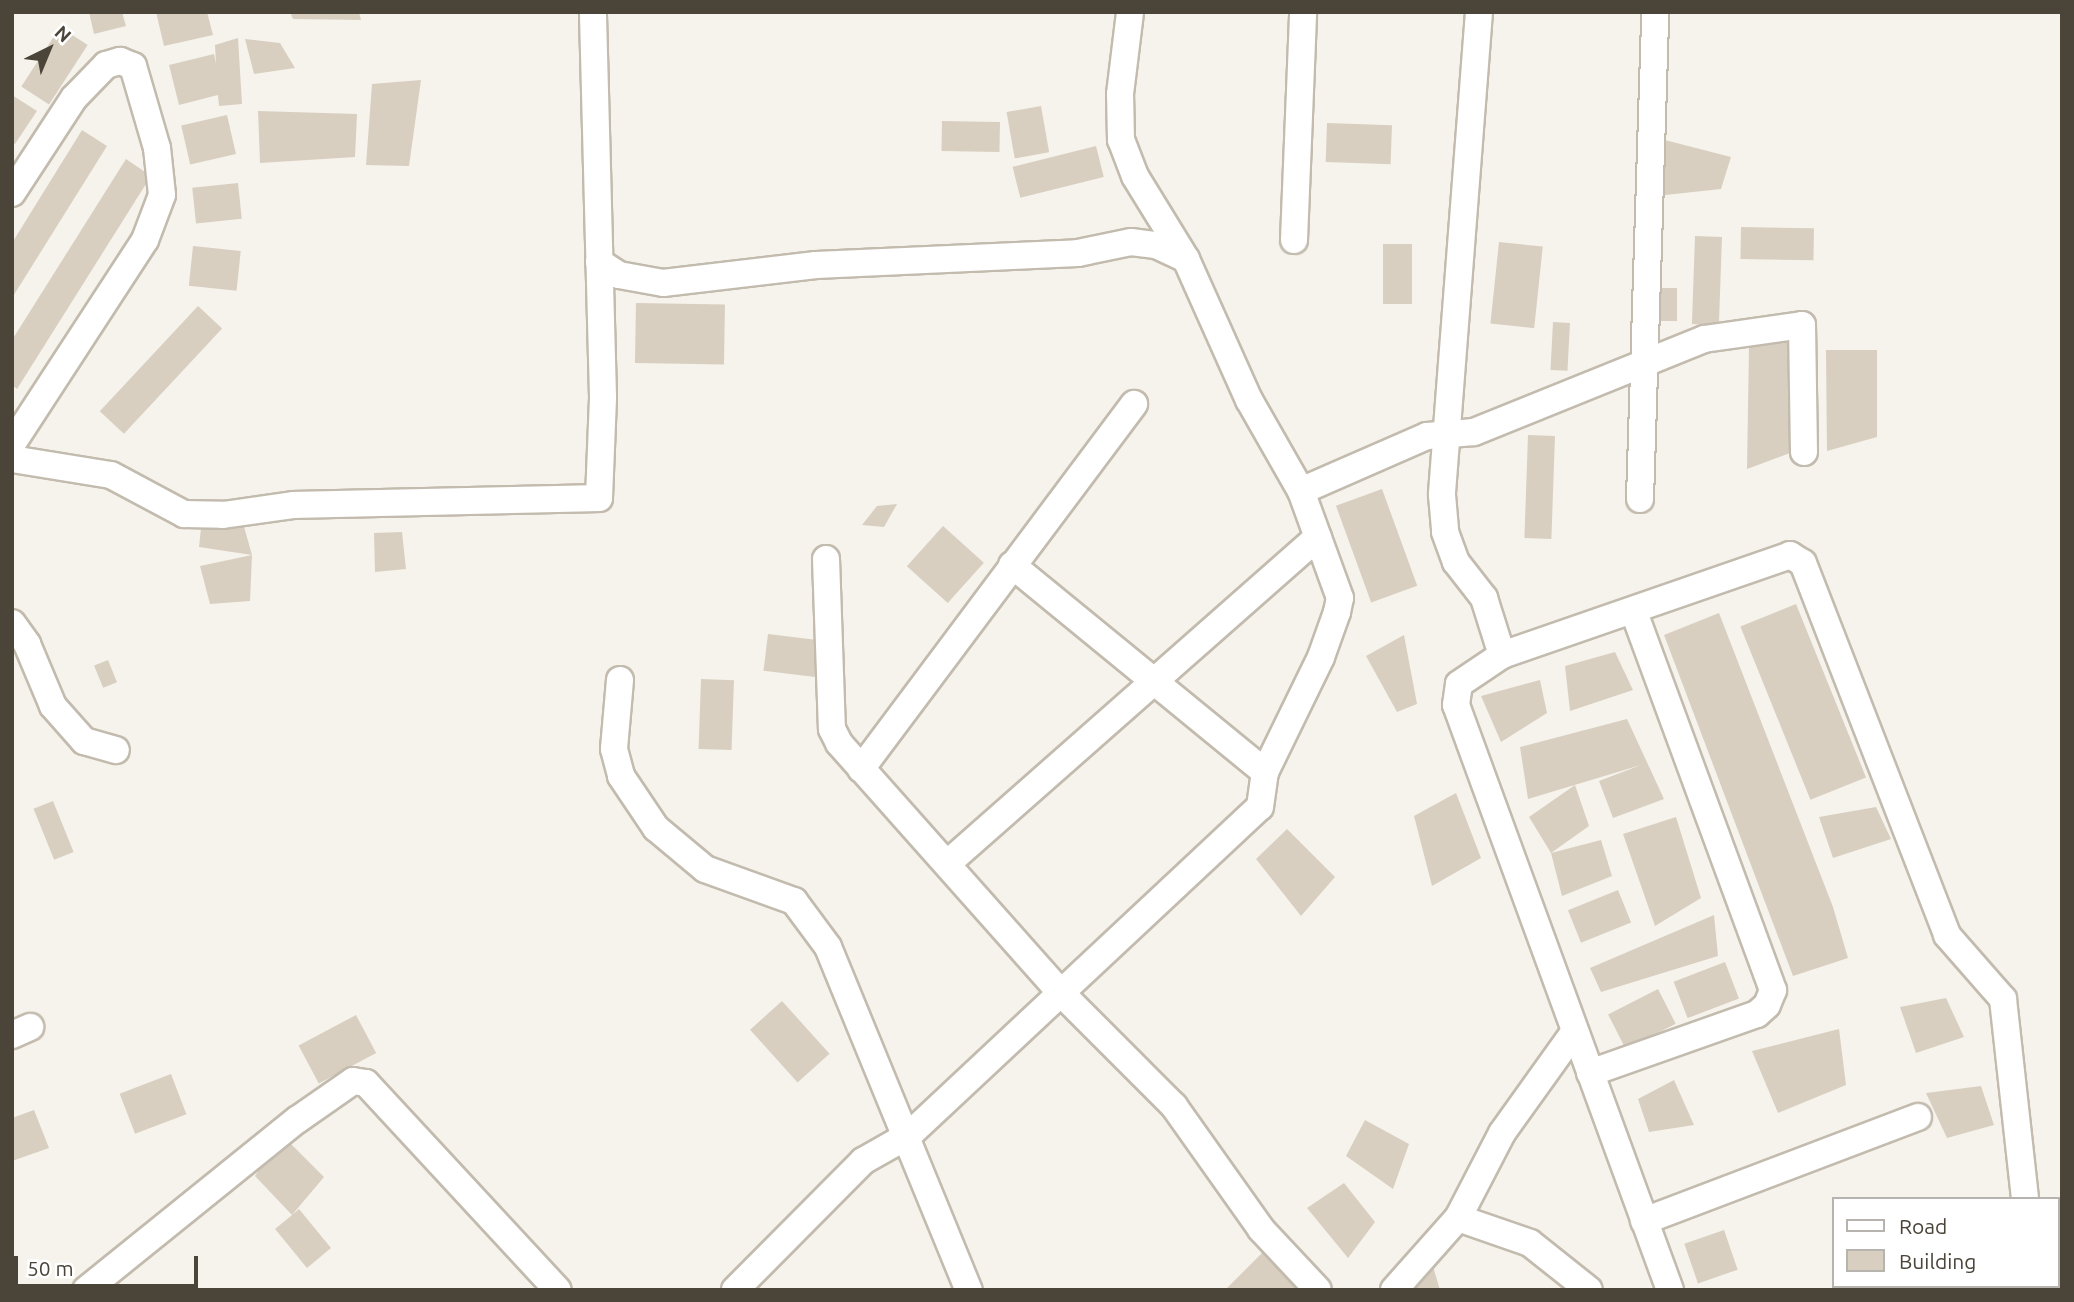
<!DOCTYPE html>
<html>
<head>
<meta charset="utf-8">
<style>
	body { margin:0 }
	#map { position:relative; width:2074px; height:1302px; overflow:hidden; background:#f6f3ec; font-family:Ubuntu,sans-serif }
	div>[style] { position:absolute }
	.building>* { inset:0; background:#d8cfc1; transform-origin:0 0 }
	.roads { filter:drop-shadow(2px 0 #c2bbae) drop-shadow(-2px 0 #c2bbae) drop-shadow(0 2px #c2bbae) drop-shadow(0 -2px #c2bbae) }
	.minor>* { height:26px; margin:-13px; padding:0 13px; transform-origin:13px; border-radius:13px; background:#fff }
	span { translate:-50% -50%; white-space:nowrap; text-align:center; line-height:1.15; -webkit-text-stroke:7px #fff; paint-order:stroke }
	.frame { position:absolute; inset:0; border:14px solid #4b4439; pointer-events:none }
	.legend { position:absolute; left:1832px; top:1197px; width:228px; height:91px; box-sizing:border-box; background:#fff; border:2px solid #b7b4b0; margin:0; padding:9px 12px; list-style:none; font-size:21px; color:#4b4439 }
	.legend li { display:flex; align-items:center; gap:14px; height:35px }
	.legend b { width:35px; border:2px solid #b7b4b0 }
	.north { position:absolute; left:14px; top:14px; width:70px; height:70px; -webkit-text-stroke:5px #fff; paint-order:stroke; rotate:43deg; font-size:19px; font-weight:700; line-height:28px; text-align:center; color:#4b4439 }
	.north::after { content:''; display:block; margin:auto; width:24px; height:32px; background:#4b4439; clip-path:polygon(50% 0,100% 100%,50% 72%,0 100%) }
	.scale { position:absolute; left:14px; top:1256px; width:184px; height:32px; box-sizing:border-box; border:4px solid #4b4439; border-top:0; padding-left:9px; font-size:21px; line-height:24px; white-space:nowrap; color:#4b4439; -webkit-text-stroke:5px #fff; paint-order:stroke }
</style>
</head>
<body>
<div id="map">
	<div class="building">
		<i style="clip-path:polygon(89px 12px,122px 12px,126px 26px,94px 34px)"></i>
		<i style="clip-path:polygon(156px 12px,207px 12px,213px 35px,164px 46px)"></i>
		<i style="clip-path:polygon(290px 12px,359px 12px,361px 20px,293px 19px)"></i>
		<i style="left:60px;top:27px;width:33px;height:71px;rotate:33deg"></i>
		<i style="clip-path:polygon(238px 38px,242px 104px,219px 106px,218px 95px,179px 105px,169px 65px,214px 54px,216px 64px,215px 45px)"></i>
		<i style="clip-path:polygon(245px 39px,280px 43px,295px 68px,254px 74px)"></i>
		<i style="clip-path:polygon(421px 80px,409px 166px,366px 165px,372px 84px)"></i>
		<i style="clip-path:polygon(12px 95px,37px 111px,15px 144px,12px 142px)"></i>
		<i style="left:1041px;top:106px;width:47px;height:35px;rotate:80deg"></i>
		<i style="clip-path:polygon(258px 111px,357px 114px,355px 157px,260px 163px)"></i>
		<i style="left:227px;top:115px;width:40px;height:47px;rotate:77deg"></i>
		<i style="left:942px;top:121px;width:58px;height:30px;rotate:1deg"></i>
		<i style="left:1327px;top:123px;width:65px;height:39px;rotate:2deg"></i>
		<i style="clip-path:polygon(82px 130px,107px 146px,12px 298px,12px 243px)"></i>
		<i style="clip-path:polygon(1657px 138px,1731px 157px,1721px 189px,1656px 196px)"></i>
		<i style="left:1096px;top:146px;width:32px;height:86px;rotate:76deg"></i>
		<i style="clip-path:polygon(126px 159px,151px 176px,17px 389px,12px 385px,12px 340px)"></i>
		<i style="left:238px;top:183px;width:36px;height:46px;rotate:84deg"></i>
		<i style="left:1741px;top:227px;width:73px;height:32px;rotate:1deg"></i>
		<i style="left:1695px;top:236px;width:27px;height:88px;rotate:2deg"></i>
		<i style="left:1499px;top:242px;width:44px;height:82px;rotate:6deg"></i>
		<i style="left:1383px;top:244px;width:29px;height:60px"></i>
		<i style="left:193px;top:246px;width:48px;height:40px;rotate:6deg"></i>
		<i style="left:1653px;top:288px;width:24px;height:33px"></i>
		<i style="left:636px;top:303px;width:89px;height:60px;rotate:1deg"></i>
		<i style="left:198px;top:306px;width:33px;height:144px;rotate:43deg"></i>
		<i style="left:1553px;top:322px;width:17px;height:48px;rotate:3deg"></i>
		<i style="clip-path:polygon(1792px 342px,1793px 452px,1747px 469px,1749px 347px)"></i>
		<i style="clip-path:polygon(1826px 350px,1877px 350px,1877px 437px,1827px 451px)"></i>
		<i style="left:1528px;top:435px;width:27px;height:103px;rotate:2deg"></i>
		<i style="left:1382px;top:489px;width:103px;height:49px;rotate:70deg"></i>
		<i style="clip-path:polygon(897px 504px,884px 527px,862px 525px,877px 506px)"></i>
		<i style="clip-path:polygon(202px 519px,243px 523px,252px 555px,250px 601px,210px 604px,200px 566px,252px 555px,199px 547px)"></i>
		<i style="left:943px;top:526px;width:55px;height:54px;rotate:42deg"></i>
		<i style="clip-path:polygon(402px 532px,406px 569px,375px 572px,374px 533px)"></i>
		<i style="left:1796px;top:604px;width:187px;height:60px;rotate:68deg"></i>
		<i style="clip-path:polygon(1719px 613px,1833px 907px,1848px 958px,1793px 976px,1664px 635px)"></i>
		<i style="left:768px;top:634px;width:52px;height:37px;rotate:7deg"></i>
		<i style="clip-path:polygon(1404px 635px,1417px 704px,1397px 712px,1366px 656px)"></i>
		<i style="clip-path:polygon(1615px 652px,1633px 690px,1570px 711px,1565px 666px)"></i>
		<i style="left:108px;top:660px;width:24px;height:15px;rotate:68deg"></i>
		<i style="left:701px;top:679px;width:33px;height:70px;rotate:2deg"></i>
		<i style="clip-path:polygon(1540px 680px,1547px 713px,1501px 742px,1481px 696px)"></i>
		<i style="clip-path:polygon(1627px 719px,1664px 799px,1613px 818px,1599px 781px,1641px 765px,1528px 799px,1520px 747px)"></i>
		<i style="clip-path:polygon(1575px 785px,1589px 826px,1551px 853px,1529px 817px)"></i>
		<i style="clip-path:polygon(1456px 793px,1481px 858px,1432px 886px,1414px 816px)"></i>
		<i style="left:53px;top:801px;width:55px;height:21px;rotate:68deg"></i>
		<i style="clip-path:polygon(1876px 807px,1891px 839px,1833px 858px,1819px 817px)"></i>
		<i style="clip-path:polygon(1676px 817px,1701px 898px,1655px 926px,1623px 834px)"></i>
		<i style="clip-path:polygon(1287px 829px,1335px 877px,1301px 916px,1256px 859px)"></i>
		<i style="clip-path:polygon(1601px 840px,1612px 876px,1562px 896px,1551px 853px)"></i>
		<i style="left:1618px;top:890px;width:35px;height:54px;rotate:68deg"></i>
		<i style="clip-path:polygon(1714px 915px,1718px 956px,1601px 992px,1590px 968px)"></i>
		<i style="left:1725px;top:962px;width:39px;height:55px;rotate:69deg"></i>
		<i style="left:1658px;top:989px;width:39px;height:56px;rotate:63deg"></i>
		<i style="clip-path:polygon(1946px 998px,1964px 1037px,1916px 1053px,1900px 1007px)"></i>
		<i style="left:782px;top:1001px;width:71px;height:43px;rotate:48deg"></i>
		<i style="left:356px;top:1015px;width:43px;height:65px;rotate:62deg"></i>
		<i style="clip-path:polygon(1839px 1029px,1846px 1085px,1778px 1113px,1752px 1051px)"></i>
		<i style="left:171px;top:1074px;width:43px;height:55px;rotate:69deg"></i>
		<i style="clip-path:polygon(1674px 1080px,1694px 1125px,1649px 1132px,1638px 1099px)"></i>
		<i style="clip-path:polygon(1981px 1086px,1994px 1125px,1947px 1138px,1926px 1093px)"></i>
		<i style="clip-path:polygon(34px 1110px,49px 1148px,12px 1161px,12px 1118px)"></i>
		<i style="clip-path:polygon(1365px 1120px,1409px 1144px,1393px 1189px,1346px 1156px)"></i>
		<i style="clip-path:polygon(282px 1135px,324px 1177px,292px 1215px,299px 1209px,331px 1248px,307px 1268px,275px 1229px,292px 1215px,255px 1176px)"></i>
		<i style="clip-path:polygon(1344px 1183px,1375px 1222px,1348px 1258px,1307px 1208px)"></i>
		<i style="left:1724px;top:1230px;width:42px;height:42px;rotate:71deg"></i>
		<i style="clip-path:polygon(1267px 1248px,1301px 1290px,1225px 1290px)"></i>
		<i style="clip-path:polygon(1429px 1253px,1440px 1290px,1401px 1290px)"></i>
		<i style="left:1951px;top:1286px;width:56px;height:4px"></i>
	</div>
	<div class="roads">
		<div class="minor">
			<i style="left:1479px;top:12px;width:484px;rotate:94.4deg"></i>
			<i style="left:1442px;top:495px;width:37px;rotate:85deg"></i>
			<i style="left:1445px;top:532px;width:32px;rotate:70deg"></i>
			<i style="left:1456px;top:562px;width:46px;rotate:52.1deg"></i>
			<i style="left:1484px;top:598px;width:60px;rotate:72.5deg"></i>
			<i style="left:12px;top:193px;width:113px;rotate:-56.9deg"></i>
			<i style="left:74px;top:98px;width:46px;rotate:-45.9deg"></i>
			<i style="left:106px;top:65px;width:15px;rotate:-16deg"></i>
			<i style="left:120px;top:61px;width:14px;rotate:21deg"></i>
			<i style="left:133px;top:66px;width:85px;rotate:73.7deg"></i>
			<i style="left:157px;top:148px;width:47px;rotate:83.9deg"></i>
			<i style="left:162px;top:195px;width:48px;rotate:110.7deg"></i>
			<i style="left:145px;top:240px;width:244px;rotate:123.1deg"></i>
			<i style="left:1294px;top:240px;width:228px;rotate:-87.7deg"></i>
			<i style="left:599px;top:262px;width:24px;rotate:33deg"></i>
			<i style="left:619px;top:275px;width:45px;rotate:10.3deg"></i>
			<i style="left:663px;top:283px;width:154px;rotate:-6.7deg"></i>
			<i style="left:816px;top:265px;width:262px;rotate:-2.6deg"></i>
			<i style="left:1078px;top:253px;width:54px;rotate:-11.7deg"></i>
			<i style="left:1131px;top:242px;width:25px;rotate:7deg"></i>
			<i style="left:1156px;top:245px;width:33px;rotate:25deg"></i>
			<i style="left:12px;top:459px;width:100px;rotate:9.2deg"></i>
			<i style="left:111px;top:475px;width:83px;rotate:28.1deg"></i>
			<i style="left:184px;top:514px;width:39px;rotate:1deg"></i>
			<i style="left:223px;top:515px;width:72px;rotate:-8deg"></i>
			<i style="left:294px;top:505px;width:305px;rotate:-1.3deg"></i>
			<i style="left:599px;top:498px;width:101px;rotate:-87.7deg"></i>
			<i style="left:603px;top:397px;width:385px;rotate:-91.5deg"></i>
			<i style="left:1301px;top:491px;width:137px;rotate:-23.6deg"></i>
			<i style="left:1427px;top:436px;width:47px;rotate:-4.9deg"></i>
			<i style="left:1474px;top:432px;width:248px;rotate:-22deg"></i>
			<i style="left:1704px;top:339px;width:99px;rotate:-8.1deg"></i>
			<i style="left:1802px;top:325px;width:127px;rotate:89.1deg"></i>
			<i style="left:1640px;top:499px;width:487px;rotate:-88.2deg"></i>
			<i style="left:826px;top:559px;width:170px;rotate:88deg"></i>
			<i style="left:832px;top:729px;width:16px;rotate:63deg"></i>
			<i style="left:839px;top:743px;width:334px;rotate:48.4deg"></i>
			<i style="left:1061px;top:993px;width:160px;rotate:45deg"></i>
			<i style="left:1174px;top:1106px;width:151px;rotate:54.7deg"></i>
			<i style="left:1261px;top:1229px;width:83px;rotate:46.9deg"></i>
			<i style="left:1012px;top:565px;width:327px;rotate:39.3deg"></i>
			<i style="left:12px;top:623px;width:26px;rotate:54deg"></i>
			<i style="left:27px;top:644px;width:67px;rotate:67.2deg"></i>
			<i style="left:53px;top:706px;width:47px;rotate:48.5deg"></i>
			<i style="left:84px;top:741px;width:33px;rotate:16deg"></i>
			<i style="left:620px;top:680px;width:69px;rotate:95deg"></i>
			<i style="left:614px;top:749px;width:28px;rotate:75deg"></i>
			<i style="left:621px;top:776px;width:63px;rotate:56.1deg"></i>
			<i style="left:656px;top:828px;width:64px;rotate:39.9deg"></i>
			<i style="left:705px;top:869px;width:95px;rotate:19.8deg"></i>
			<i style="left:794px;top:901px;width:57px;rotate:53.5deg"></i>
			<i style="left:828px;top:947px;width:371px;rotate:67.7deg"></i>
			<i style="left:861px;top:769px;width:456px;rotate:-53.2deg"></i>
			<i style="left:948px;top:863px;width:493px;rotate:-41.4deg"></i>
			<i style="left:12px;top:1035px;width:20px;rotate:-24deg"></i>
			<i style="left:1590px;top:1073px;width:177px;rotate:-19.5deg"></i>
			<i style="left:1757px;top:1014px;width:13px;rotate:-42deg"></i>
			<i style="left:1767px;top:1005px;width:16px;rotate:-68deg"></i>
			<i style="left:1773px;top:990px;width:403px;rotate:-110.2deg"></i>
			<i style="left:1458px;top:1218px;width:76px;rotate:19.1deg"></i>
			<i style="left:1530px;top:1243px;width:75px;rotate:38.5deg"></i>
			<i style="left:1644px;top:1221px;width:293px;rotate:-20.8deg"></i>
			<i style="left:2053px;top:1286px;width:4px;rotate:76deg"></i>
			<i style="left:86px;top:1290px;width:271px;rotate:-38.9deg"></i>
			<i style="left:297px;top:1120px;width:68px;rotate:-34.9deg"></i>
			<i style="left:353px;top:1081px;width:13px;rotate:9deg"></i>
			<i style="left:366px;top:1083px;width:282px;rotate:47.2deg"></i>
			<i style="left:735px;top:1290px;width:182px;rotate:-45.2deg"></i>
			<i style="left:863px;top:1161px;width:53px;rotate:-29.5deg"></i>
			<i style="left:909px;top:1135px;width:480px;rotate:-43.1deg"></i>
			<i style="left:1260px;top:807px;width:35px;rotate:-82deg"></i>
			<i style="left:1265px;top:772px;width:128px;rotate:-64deg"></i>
			<i style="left:1321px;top:657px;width:48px;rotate:-70.4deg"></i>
			<i style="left:1337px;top:612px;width:14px;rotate:-78deg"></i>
			<i style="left:1340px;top:598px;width:114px;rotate:-110deg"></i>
			<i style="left:1301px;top:491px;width:105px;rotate:-119.7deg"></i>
			<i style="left:1249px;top:400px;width:154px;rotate:-114.1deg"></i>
			<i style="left:1186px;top:259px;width:97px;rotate:-121.6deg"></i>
			<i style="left:1135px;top:176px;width:39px;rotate:-111deg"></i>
			<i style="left:1121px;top:140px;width:46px;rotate:-91.2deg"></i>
			<i style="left:1120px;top:94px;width:83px;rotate:-83deg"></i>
			<i style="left:1394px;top:1290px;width:96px;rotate:-48.4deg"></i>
			<i style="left:1458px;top:1218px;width:96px;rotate:-62.6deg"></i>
			<i style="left:1502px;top:1133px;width:125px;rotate:-54.4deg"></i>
			<i style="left:1670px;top:1290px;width:623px;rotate:-110.09deg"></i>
			<i style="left:1456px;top:705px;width:21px;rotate:-82deg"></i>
			<i style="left:1459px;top:684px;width:52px;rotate:-34deg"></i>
			<i style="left:1502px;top:655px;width:305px;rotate:-19.1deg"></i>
			<i style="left:1790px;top:555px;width:15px;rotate:32deg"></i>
			<i style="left:1803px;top:563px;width:399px;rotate:68.8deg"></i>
			<i style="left:1947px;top:935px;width:85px;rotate:48.8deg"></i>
			<i style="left:2003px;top:999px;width:201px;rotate:83.7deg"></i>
			<i style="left:1889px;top:1290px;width:9px;rotate:-27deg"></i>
		</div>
	</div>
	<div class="frame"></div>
	<ul class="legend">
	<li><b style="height:9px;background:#fff"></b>Road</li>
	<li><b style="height:19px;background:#d8cfc1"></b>Building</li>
	</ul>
	<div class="north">N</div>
	<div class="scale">50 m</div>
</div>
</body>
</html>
